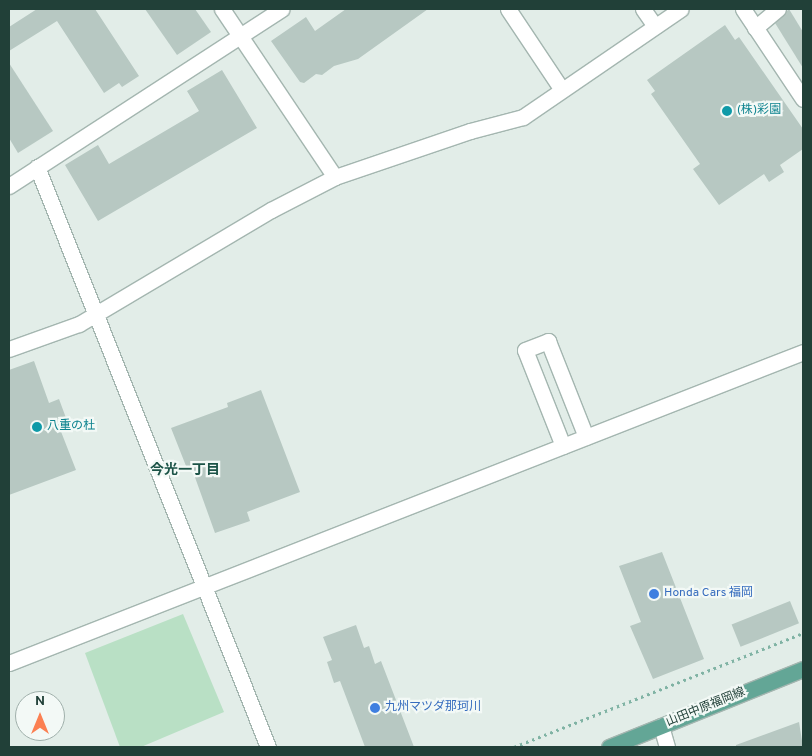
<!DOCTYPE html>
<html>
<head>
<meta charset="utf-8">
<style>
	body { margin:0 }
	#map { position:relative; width:812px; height:756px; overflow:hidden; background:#e2ede8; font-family:Overpass,"Noto Sans JP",sans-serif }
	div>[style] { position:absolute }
	.green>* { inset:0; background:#b9e0c5 }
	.building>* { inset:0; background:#b7c8c2; transform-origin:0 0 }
	.path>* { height:3px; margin-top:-1.5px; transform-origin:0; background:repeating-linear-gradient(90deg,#80b3a4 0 2.5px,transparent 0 6.5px) }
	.roads { filter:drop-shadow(1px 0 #a4b6b0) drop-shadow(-1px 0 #a4b6b0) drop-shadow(0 1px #a4b6b0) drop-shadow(0 -1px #a4b6b0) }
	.minor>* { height:15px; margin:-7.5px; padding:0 7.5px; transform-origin:7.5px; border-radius:7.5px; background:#fff }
	.major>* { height:15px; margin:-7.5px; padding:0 7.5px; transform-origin:7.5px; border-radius:7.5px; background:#63a696 }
	.dots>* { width:14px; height:14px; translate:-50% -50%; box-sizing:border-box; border:2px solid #f3f9f6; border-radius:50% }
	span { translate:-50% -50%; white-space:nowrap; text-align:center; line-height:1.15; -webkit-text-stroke:4.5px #f3f9f6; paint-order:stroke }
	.culture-label { font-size:12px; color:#0d838f }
	.left { translate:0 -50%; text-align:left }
	.shop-label { font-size:12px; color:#366cbe }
	.street-label { font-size:12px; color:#214038 }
	.neighbourhood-label { font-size:14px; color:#1b5347; font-weight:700 }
	.frame { position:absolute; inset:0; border:10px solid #214038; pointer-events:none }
	.north { position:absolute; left:15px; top:691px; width:50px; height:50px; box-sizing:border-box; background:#f3f9f6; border:1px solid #9fafaa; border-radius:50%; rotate:0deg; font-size:14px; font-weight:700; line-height:20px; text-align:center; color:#214038 }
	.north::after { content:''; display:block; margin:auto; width:18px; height:22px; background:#fb8052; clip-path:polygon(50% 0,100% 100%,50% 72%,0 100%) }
</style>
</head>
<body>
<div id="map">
	<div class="green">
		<i style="clip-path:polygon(183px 614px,224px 712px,141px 747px,120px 747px,85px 653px)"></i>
	</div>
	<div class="building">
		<i style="clip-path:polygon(37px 9px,95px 9px,139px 76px,122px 87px,119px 83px,104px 93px,57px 21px,9px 51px,9px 27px)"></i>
		<i style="clip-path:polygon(145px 9px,195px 9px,211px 32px,177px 55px)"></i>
		<i style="clip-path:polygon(346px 9px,428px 9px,358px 59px,334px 66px,322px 75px,316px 74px,304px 83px,300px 82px,271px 41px,306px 17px,315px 31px)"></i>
		<i style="clip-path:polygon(789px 9px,803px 32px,803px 68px,775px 23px)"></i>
		<i style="clip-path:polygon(725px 25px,735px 40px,739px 37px,803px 129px,803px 149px,780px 165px,784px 172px,769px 182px,764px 174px,719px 205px,693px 169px,700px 164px,651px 94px,655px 91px,647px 80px)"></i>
		<i style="clip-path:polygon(9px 63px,53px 131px,18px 153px,9px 138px)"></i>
		<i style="clip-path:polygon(222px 70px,257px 128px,98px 221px,65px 165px,98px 145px,109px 164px,199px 111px,187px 91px)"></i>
		<i style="clip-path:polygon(34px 361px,49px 403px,59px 399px,69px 426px,60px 429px,76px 470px,9px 495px,9px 370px)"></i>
		<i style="clip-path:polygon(261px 390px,300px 492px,247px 512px,250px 521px,215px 533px,192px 469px,188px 471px,171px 428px,228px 407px,227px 403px)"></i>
		<i style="clip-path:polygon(662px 552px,704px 659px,653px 679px,630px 626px,641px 622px,619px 566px)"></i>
		<i style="left:790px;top:601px;width:24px;height:63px;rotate:68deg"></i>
		<i style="clip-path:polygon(356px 625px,364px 648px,369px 646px,375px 664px,381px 661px,414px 747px,365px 747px,340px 681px,334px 683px,327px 662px,332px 660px,323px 637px)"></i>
		<i style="clip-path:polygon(799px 722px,803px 747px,736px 747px,736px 745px)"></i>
	</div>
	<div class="path">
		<i style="left:514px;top:747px;width:311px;rotate:-21.5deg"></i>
	</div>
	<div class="roads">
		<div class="minor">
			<i style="left:222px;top:9px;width:202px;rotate:56.1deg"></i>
			<i style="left:508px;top:9px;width:97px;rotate:56.3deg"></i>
			<i style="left:643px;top:9px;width:21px;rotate:55deg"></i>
			<i style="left:743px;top:9px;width:108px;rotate:56.3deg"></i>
			<i style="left:755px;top:28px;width:30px;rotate:-40deg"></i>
			<i style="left:37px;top:167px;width:624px;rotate:68.28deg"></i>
			<i style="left:9px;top:186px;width:325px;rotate:-33deg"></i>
			<i style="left:9px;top:349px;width:74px;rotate:-19.7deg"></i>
			<i style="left:79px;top:324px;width:223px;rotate:-30.7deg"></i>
			<i style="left:271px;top:210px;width:72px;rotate:-27.3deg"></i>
			<i style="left:335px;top:177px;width:143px;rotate:-18.8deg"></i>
			<i style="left:470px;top:131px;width:55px;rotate:-14.8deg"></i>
			<i style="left:523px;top:117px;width:191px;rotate:-34.4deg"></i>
			<i style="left:563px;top:446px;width:103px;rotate:-111.6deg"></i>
			<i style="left:525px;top:350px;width:25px;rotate:-21deg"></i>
			<i style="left:548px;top:341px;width:103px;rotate:68.4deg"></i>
			<i style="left:9px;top:663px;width:853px;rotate:-21.39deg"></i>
			<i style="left:661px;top:726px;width:22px;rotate:74deg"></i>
		</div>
		<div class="major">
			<i style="left:609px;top:747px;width:209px;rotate:-21.9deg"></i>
		</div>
	</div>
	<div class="dots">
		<i style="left:727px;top:111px;background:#0f9aa8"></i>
		<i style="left:37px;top:427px;background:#0f9aa8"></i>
		<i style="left:654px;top:594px;background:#3f7fe0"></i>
		<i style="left:375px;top:708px;background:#3f7fe0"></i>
	</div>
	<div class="culture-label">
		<span class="left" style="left:737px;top:111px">(株)彩園</span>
		<span class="left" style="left:47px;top:427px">八重の杜</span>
	</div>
	<div class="shop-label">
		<span class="left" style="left:664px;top:594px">Honda Cars 福岡</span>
		<span class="left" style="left:385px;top:708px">九州マツダ那珂川</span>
	</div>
	<div class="street-label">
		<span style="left:706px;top:708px;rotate:-22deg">山田中原福岡線</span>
	</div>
	<div class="neighbourhood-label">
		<span style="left:185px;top:471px">今光一丁目</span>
	</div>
	<div class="frame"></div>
	<div class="north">N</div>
</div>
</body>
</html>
